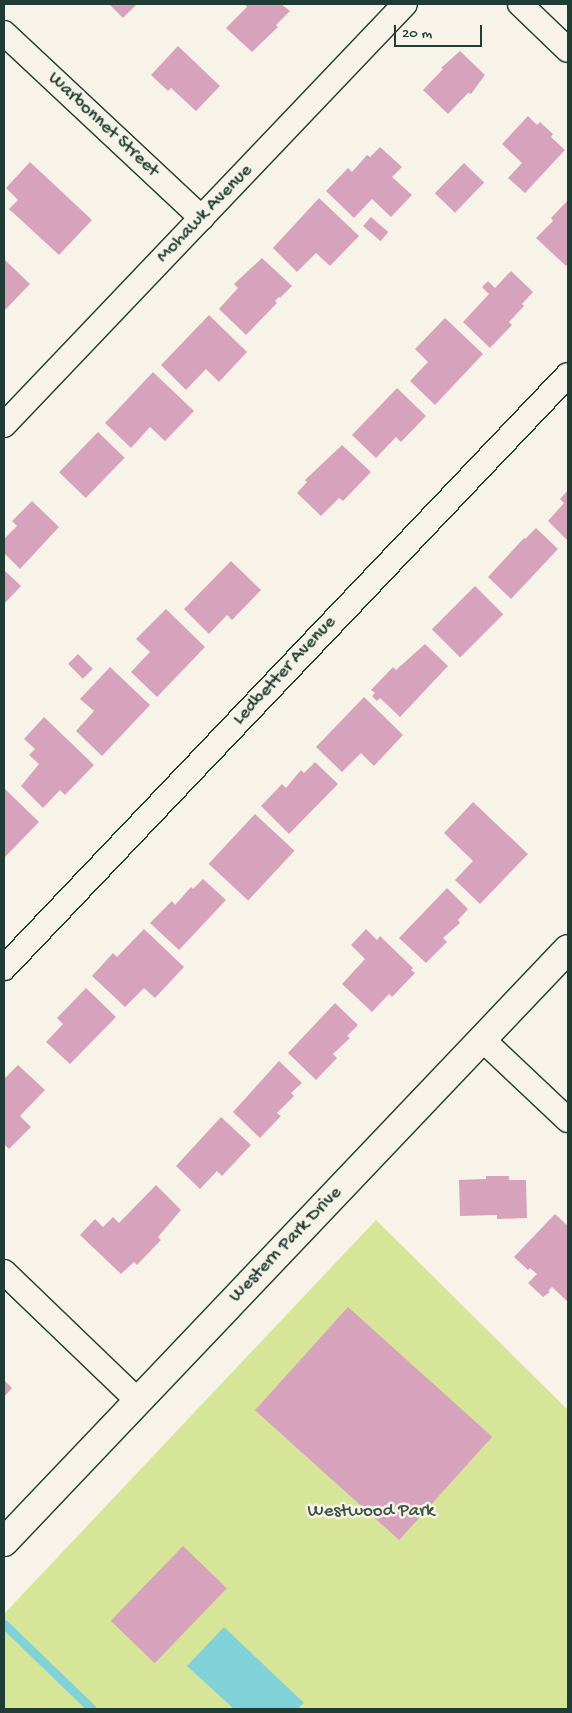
<!DOCTYPE html>
<html>
<head>
<meta charset="utf-8">
<style>
	body { margin:0 }
	#map { position:relative; width:572px; height:1713px; overflow:hidden; background:#f7f3e8; font-family:"Gochi Hand",sans-serif }
	div>[style] { position:absolute }
	.green>* { inset:0; background:#d7e599 }
	.water>* { inset:0; background:#80d1d8 }
	.stream>* { height:9px; margin:-4.5px; padding:0 4.5px; transform-origin:4.5px; border-radius:4.5px; background:#80d1d8 }
	.building>* { inset:0; background:#d7a2bb; transform-origin:0 0 }
	.roads { filter:drop-shadow(1px 0 #1f3d34) drop-shadow(-1px 0 #1f3d34) drop-shadow(0 1px #1f3d34) drop-shadow(0 -1px #1f3d34) }
	.minor>* { height:24px; margin:-12px; padding:0 12px; transform-origin:12px; border-radius:12px; background:#f7f3e8 }
	.tertiary>* { height:28px; margin:-14px; padding:0 14px; transform-origin:14px; border-radius:14px; background:#f7f3e8 }
	span { translate:-50% -50%; white-space:nowrap; text-align:center; line-height:1.15; -webkit-text-stroke:5px #f7f3e8; paint-order:stroke }
	.street-label { font-size:19px; color:#1f3d34 }
	.park-label { font-size:19px; color:#3b5643 }
	.frame { position:absolute; inset:0; border:5px solid #1f3d34; pointer-events:none }
	.scale { position:absolute; left:394px; top:25px; width:88px; height:22px; box-sizing:border-box; border:2px solid #1f3d34; border-top:0; padding-left:6px; font-size:15px; line-height:18px; white-space:nowrap; color:#1f3d34; -webkit-text-stroke:4px #f7f3e8; paint-order:stroke }
</style>
</head>
<body>
<div id="map">
	<div class="green">
		<i style="clip-path:polygon(376px 1220px,568px 1410px,568px 1709px,4px 1709px,4px 1614px)"></i>
	</div>
	<div class="water">
		<i style="clip-path:polygon(224px 1627px,304px 1703px,297px 1709px,234px 1709px,187px 1666px)"></i>
	</div>
	<div class="stream">
		<i style="left:4px;top:1624px;width:122px;rotate:44deg"></i>
	</div>
	<div class="building">
		<i style="clip-path:polygon(109px 4px,137px 4px,123px 18px)"></i>
		<i style="clip-path:polygon(245px 4px,281px 4px,290px 11px,276px 25px,278px 27px,252px 52px,226px 28px,247px 7px)"></i>
		<i style="clip-path:polygon(178px 46px,220px 86px,196px 111px,171px 88px,168px 91px,151px 75px)"></i>
		<i style="clip-path:polygon(460px 51px,485px 75px,471px 94px,468px 93px,448px 114px,423px 90px,443px 69px,441px 68px)"></i>
		<i style="clip-path:polygon(528px 116px,537px 125px,540px 122px,553px 134px,551px 137px,565px 150px,525px 193px,508px 178px,522px 163px,502px 144px)"></i>
		<i style="clip-path:polygon(380px 147px,402px 167px,392px 177px,412px 195px,391px 217px,372px 199px,354px 218px,326px 191px,348px 168px,352px 172px,367px 155px,370px 157px)"></i>
		<i style="clip-path:polygon(30px 162px,92px 220px,59px 255px,9px 209px,18px 200px,6px 188px)"></i>
		<i style="left:464px;top:163px;width:28px;height:42px;rotate:44deg"></i>
		<i style="clip-path:polygon(319px 198px,359px 236px,330px 266px,316px 253px,297px 272px,273px 248px)"></i>
		<i style="clip-path:polygon(568px 200px,568px 263px,566px 266px,536px 238px,553px 221px,551px 218px)"></i>
		<i style="left:371px;top:217px;width:23px;height:12px;rotate:41deg"></i>
		<i style="clip-path:polygon(262px 258px,292px 286px,280px 298px,279px 297px,275px 301px,277px 303px,246px 335px,219px 309px,238px 288px,234px 284px)"></i>
		<i style="clip-path:polygon(4px 259px,30px 284px,4px 311px)"></i>
		<i style="clip-path:polygon(511px 271px,533px 292px,522px 304px,524px 306px,509px 322px,512px 325px,490px 348px,463px 322px,489px 294px,482px 287px,488px 281px,495px 288px)"></i>
		<i style="clip-path:polygon(209px 315px,247px 352px,219px 382px,206px 369px,186px 390px,161px 365px)"></i>
		<i style="clip-path:polygon(445px 318px,483px 354px,435px 405px,410px 381px,428px 362px,415px 349px)"></i>
		<i style="clip-path:polygon(153px 372px,194px 411px,165px 441px,150px 427px,131px 448px,105px 423px)"></i>
		<i style="clip-path:polygon(397px 388px,426px 416px,401px 442px,396px 437px,376px 458px,352px 435px)"></i>
		<i style="left:98px;top:432px;width:37px;height:56px;rotate:44deg"></i>
		<i style="clip-path:polygon(342px 445px,371px 472px,343px 501px,339px 498px,321px 516px,297px 493px,307px 482px,305px 480px)"></i>
		<i style="clip-path:polygon(568px 490px,568px 541px,548px 521px,564px 503px,560px 499px)"></i>
		<i style="clip-path:polygon(32px 501px,59px 527px,20px 569px,4px 553px,4px 539px,17px 526px,12px 521px)"></i>
		<i style="clip-path:polygon(536px 528px,558px 549px,511px 599px,488px 577px,524px 538px,525px 539px)"></i>
		<i style="clip-path:polygon(231px 561px,261px 590px,232px 620px,227px 615px,209px 634px,184px 609px)"></i>
		<i style="clip-path:polygon(4px 570px,21px 586px,4px 604px)"></i>
		<i style="left:475px;top:586px;width:40px;height:61px;rotate:45deg"></i>
		<i style="clip-path:polygon(166px 609px,205px 647px,157px 697px,131px 672px,150px 652px,136px 639px)"></i>
		<i style="clip-path:polygon(425px 644px,448px 666px,400px 717px,380px 698px,377px 701px,372px 696px,375px 693px,371px 690px,393px 667px,396px 670px)"></i>
		<i style="left:78px;top:654px;width:21px;height:14px;rotate:45deg"></i>
		<i style="clip-path:polygon(110px 667px,150px 705px,102px 756px,76px 731px,94px 711px,80px 699px)"></i>
		<i style="clip-path:polygon(364px 697px,403px 735px,374px 766px,361px 753px,342px 772px,316px 747px)"></i>
		<i style="clip-path:polygon(44px 717px,94px 765px,65px 795px,60px 790px,43px 808px,21px 786px,39px 764px,29px 755px,35px 749px,24px 739px)"></i>
		<i style="clip-path:polygon(315px 762px,338px 784px,289px 834px,261px 806px,282px 784px,286px 788px,301px 770px,304px 773px)"></i>
		<i style="clip-path:polygon(4px 788px,39px 822px,4px 858px)"></i>
		<i style="clip-path:polygon(473px 802px,528px 854px,480px 904px,455px 880px,473px 861px,444px 833px)"></i>
		<i style="left:255px;top:814px;width:54px;height:68px;rotate:43deg"></i>
		<i style="clip-path:polygon(203px 879px,226px 900px,179px 950px,150px 923px,172px 901px,175px 905px,191px 887px,193px 889px)"></i>
		<i style="clip-path:polygon(447px 888px,468px 909px,458px 920px,460px 923px,443px 938px,447px 942px,426px 963px,399px 938px)"></i>
		<i style="clip-path:polygon(144px 929px,184px 967px,155px 998px,144px 988px,125px 1007px,92px 976px,113px 953px,117px 957px)"></i>
		<i style="clip-path:polygon(366px 929px,377px 940px,380px 936px,413px 968px,411px 970px,415px 973px,392px 997px,389px 994px,372px 1012px,342px 984px,365px 959px,351px 945px)"></i>
		<i style="clip-path:polygon(86px 988px,116px 1017px,70px 1064px,46px 1042px,63px 1024px,57px 1018px)"></i>
		<i style="clip-path:polygon(335px 1003px,358px 1025px,347px 1036px,350px 1038px,333px 1054px,337px 1058px,316px 1080px,288px 1053px)"></i>
		<i style="clip-path:polygon(279px 1061px,302px 1083px,291px 1093px,294px 1096px,277px 1113px,281px 1116px,260px 1138px,233px 1112px)"></i>
		<i style="clip-path:polygon(18px 1065px,45px 1090px,20px 1116px,31px 1127px,9px 1149px,4px 1144px,4px 1079px)"></i>
		<i style="clip-path:polygon(221px 1117px,251px 1145px,222px 1176px,217px 1171px,200px 1189px,176px 1166px)"></i>
		<i style="clip-path:polygon(486px 1176px,509px 1176px,509px 1180px,526px 1180px,527px 1218px,497px 1219px,497px 1215px,460px 1216px,459px 1180px,486px 1179px)"></i>
		<i style="clip-path:polygon(156px 1185px,181px 1210px,158px 1237px,161px 1240px,137px 1265px,134px 1262px,121px 1274px,80px 1235px,95px 1219px,103px 1227px,113px 1217px,119px 1223px)"></i>
		<i style="clip-path:polygon(555px 1214px,568px 1226px,568px 1302px,552px 1287px,548px 1291px,550px 1292px,543px 1297px,528px 1283px,537px 1274px,530px 1268px,528px 1270px,514px 1257px)"></i>
		<i style="left:348px;top:1307px;width:194px;height:139px;rotate:42deg"></i>
		<i style="clip-path:polygon(4px 1380px,12px 1388px,4px 1397px)"></i>
		<i style="left:183px;top:1546px;width:61px;height:104px;rotate:44deg"></i>
	</div>
	<div class="roads">
		<div class="minor">
			<i style="left:520px;top:4px;width:66px;rotate:43.8deg"></i>
			<i style="left:4px;top:33px;width:271px;rotate:43.1deg"></i>
			<i style="left:4px;top:425px;width:581px;rotate:-46.39deg"></i>
			<i style="left:4px;top:968px;width:818px;rotate:-46.44deg"></i>
			<i style="left:482px;top:1039px;width:118px;rotate:43.3deg"></i>
			<i style="left:4px;top:1272px;width:186px;rotate:43.9deg"></i>
		</div>
		<div class="tertiary">
			<i style="left:4px;top:1542px;width:818px;rotate:-46.44deg"></i>
		</div>
	</div>
	<div class="street-label">
		<span style="left:103px;top:125px;rotate:43deg">Warbonnet Street</span>
		<span style="left:205px;top:214px;rotate:-46deg">Mohawk Avenue</span>
		<span style="left:285px;top:671px;rotate:-47deg">Ledbetter Avenue</span>
		<span style="left:286px;top:1245px;rotate:-46deg">Western Park Drive</span>
	</div>
	<div class="park-label">
		<span style="left:371px;top:1512px">Westwood Park</span>
	</div>
	<div class="frame"></div>
	<div class="scale">20 m</div>
</div>
</body>
</html>
